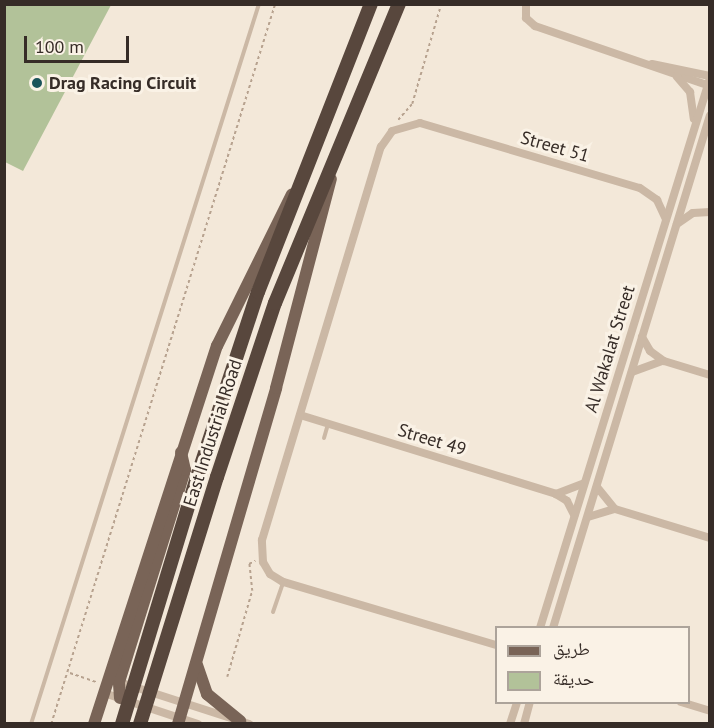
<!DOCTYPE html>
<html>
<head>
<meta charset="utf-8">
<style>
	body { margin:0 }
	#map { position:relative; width:714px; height:728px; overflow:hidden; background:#f3e8d9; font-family:"PT Sans","Noto Naskh Arabic",sans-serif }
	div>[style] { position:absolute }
	.green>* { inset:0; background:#b2c299 }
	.path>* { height:1.5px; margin-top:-0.75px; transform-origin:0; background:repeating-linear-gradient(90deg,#b7a28f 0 3px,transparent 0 6px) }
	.lane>* { height:4px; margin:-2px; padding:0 2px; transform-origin:2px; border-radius:2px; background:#cbb8a5 }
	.street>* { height:8px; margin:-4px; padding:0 4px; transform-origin:4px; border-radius:4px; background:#cbb8a5 }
	.primary>* { height:12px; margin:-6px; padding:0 6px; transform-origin:6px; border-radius:6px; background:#796457 }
	.highway>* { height:14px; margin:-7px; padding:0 7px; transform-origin:7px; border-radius:7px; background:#58473d }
	.highway-bridge>* { height:14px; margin:-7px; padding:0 7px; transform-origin:7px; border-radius:7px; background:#58473d }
	.dots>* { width:16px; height:16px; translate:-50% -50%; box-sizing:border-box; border:3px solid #faf2e6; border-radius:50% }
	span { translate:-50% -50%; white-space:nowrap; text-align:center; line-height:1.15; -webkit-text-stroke:6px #faf2e6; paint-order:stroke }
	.poi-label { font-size:18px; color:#362c27; font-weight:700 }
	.left { translate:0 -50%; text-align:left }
	.street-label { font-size:18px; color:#362c27 }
	.frame { position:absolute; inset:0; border:6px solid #362c27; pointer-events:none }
	.legend { position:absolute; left:495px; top:626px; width:195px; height:78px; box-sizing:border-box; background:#faf2e6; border:2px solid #aca39a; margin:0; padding:8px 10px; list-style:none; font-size:18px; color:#362c27 }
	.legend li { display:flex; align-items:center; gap:12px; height:30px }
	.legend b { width:30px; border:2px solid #aca39a }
	.scale { position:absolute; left:24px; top:36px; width:105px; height:27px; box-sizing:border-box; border:3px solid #362c27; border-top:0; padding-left:8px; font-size:18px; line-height:21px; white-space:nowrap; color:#362c27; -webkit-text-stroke:4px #faf2e6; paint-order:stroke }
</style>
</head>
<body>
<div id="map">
	<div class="green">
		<i style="clip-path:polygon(4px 5px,111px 5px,23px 171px,5px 162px)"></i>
	</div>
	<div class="path">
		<i style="left:398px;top:120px;width:21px;rotate:-49deg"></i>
		<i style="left:412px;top:104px;width:104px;rotate:-73.8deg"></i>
		<i style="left:70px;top:673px;width:28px;rotate:19deg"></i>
		<i style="left:227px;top:677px;width:90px;rotate:-73.8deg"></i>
		<i style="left:252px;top:591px;width:27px;rotate:-96deg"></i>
		<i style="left:249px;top:564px;width:7px;rotate:-27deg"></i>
		<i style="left:51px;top:724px;width:754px;rotate:-72.72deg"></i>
	</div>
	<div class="lane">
		<i style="left:324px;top:438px;width:15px;rotate:-74deg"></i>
		<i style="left:273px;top:612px;width:31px;rotate:-71deg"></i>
		<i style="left:31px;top:724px;width:755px;rotate:-72.43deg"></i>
	</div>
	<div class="street">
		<i style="left:526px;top:4px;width:14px;rotate:90deg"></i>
		<i style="left:526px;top:18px;width:12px;rotate:42deg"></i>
		<i style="left:535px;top:26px;width:185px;rotate:18.9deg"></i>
		<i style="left:652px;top:64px;width:59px;rotate:11.7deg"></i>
		<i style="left:677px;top:77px;width:20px;rotate:49deg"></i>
		<i style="left:690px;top:92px;width:27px;rotate:82deg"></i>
		<i style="left:677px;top:224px;width:19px;rotate:-35deg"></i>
		<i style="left:693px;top:213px;width:17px;rotate:-3deg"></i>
		<i style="left:642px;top:337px;width:16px;rotate:60deg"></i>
		<i style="left:650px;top:351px;width:17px;rotate:36deg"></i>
		<i style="left:664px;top:361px;width:48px;rotate:16.9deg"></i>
		<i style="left:632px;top:372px;width:32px;rotate:-20deg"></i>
		<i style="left:300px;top:415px;width:268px;rotate:17.1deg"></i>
		<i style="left:556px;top:494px;width:13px;rotate:32deg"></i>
		<i style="left:567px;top:501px;width:16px;rotate:63deg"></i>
		<i style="left:597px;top:487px;width:28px;rotate:51deg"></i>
		<i style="left:615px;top:509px;width:99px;rotate:17deg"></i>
		<i style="left:556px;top:494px;width:30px;rotate:-21deg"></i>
		<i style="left:588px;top:517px;width:27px;rotate:-17deg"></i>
		<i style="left:540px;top:628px;width:576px;rotate:-72.82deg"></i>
		<i style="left:553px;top:628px;width:536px;rotate:-72.98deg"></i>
		<i style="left:496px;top:645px;width:222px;rotate:-163.5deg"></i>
		<i style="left:283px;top:582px;width:15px;rotate:-148deg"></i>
		<i style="left:270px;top:574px;width:14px;rotate:-120deg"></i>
		<i style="left:263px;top:562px;width:22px;rotate:-93deg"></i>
		<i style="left:262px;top:540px;width:411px;rotate:-73.2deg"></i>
		<i style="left:381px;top:147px;width:19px;rotate:-55deg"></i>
		<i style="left:392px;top:131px;width:29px;rotate:-16deg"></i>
		<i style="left:420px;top:123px;width:229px;rotate:16.5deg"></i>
		<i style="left:640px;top:188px;width:21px;rotate:35deg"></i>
		<i style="left:657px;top:200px;width:21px;rotate:65deg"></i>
		<i style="left:116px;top:681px;width:140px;rotate:17.9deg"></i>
		<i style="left:104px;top:693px;width:99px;rotate:18.3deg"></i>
		<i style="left:681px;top:702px;width:30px;rotate:17deg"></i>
		<i style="left:510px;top:724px;width:23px;rotate:-72deg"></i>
		<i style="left:524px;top:724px;width:23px;rotate:-75deg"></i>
	</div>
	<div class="primary">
		<i style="left:197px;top:665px;width:31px;rotate:71deg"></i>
		<i style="left:207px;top:694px;width:43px;rotate:39.3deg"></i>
		<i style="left:120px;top:698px;width:16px;rotate:-94deg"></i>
		<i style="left:119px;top:682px;width:222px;rotate:-72.7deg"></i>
		<i style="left:185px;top:470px;width:18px;rotate:-103deg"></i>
		<i style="left:94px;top:724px;width:398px;rotate:-72deg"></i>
		<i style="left:217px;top:346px;width:169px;rotate:-63.7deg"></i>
		<i style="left:178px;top:724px;width:350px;rotate:-73.7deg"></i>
		<i style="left:276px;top:388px;width:216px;rotate:-75.3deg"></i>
	</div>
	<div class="highway">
		<i style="left:199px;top:471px;width:188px;rotate:-71.8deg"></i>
		<i style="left:258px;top:292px;width:309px;rotate:-68.6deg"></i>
		<i style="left:217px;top:477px;width:183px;rotate:-71.6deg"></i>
		<i style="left:275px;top:303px;width:324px;rotate:-67.5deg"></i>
	</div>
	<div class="highway-bridge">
		<i style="left:122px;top:724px;width:264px;rotate:-73.1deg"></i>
		<i style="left:140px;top:724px;width:259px;rotate:-72.7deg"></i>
	</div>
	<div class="dots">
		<i style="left:37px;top:83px;background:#1a535a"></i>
	</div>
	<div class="poi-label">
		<span class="left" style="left:49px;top:83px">Drag Racing Circuit</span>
	</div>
	<div class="street-label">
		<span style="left:555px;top:147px;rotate:16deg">Street 51</span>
		<span style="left:610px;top:349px;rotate:-73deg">Al Wakalat Street</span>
		<span style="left:213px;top:433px;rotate:-72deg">East Industrial Road</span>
		<span style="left:432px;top:440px;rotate:17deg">Street 49</span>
	</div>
	<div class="frame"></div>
	<ul class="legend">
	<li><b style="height:8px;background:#796457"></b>طريق</li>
	<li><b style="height:16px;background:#b2c299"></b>حديقة</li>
	</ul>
	<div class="scale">100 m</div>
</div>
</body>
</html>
